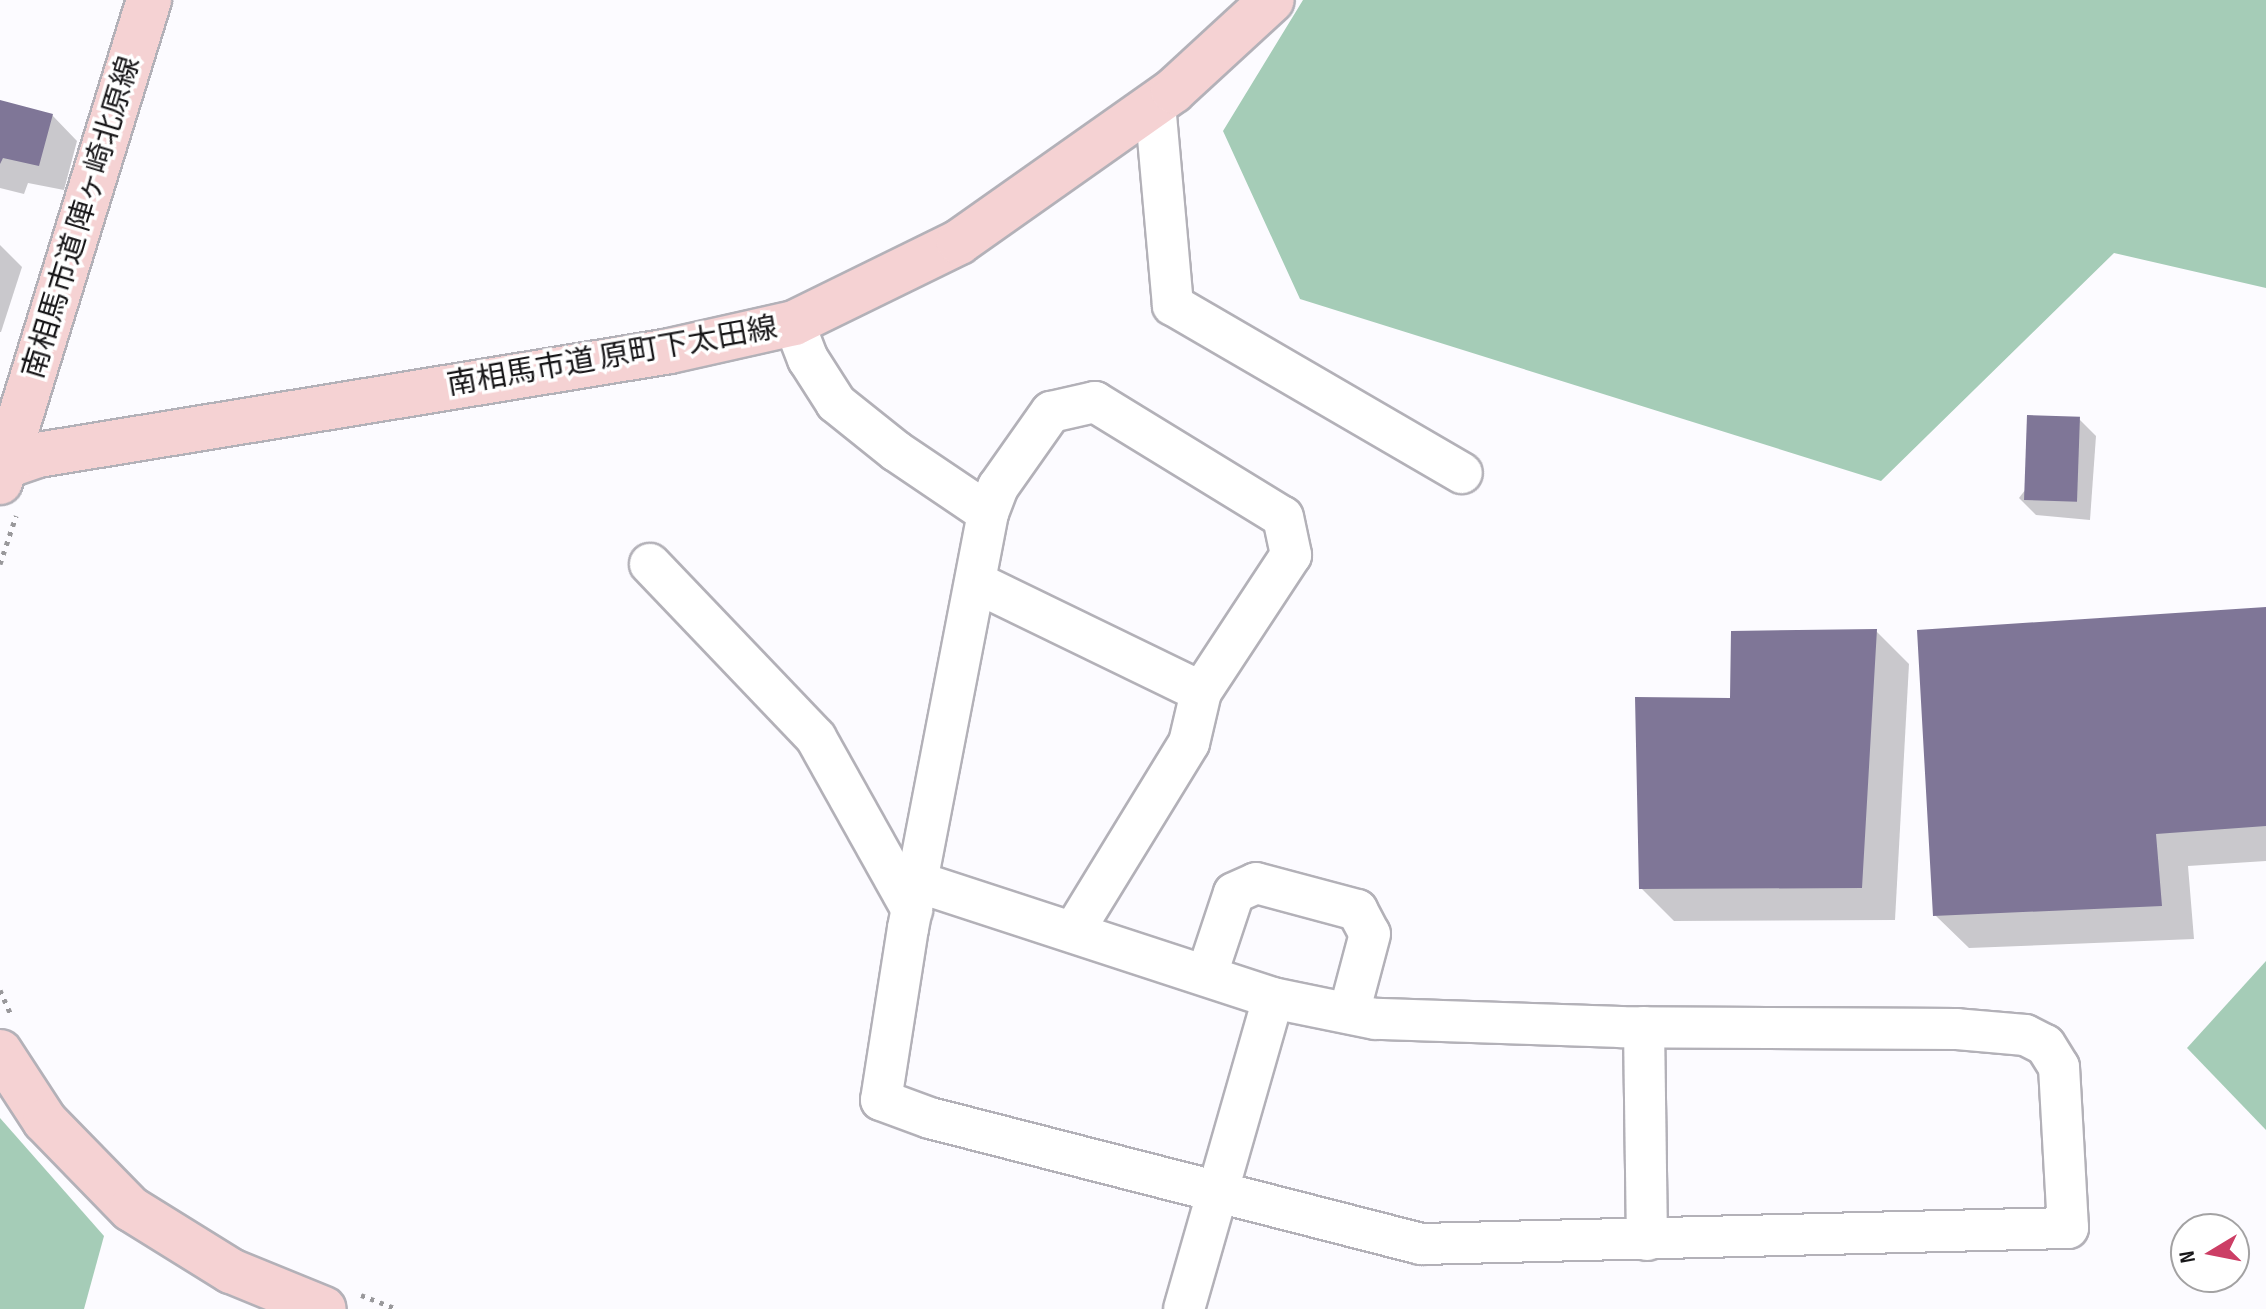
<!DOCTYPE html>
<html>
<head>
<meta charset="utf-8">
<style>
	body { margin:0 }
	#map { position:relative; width:2266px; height:1309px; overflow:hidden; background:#fcfbff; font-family:"Sofia Sans Condensed","Noto Sans JP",sans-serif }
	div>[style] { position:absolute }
	.forest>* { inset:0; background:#a5ccb7 }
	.shadow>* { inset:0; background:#0003 }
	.building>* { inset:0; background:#7f7697; transform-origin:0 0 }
	.path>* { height:5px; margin-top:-2.5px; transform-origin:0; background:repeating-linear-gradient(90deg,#99989b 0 4px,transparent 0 10px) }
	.roads { filter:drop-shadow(2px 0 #b3b1b8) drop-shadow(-2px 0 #b3b1b8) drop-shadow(0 2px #b3b1b8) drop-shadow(0 -2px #b3b1b8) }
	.street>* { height:40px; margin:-20px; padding:0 20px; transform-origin:20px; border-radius:20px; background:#fff }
	.secondary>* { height:44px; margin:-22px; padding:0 22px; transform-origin:22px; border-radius:22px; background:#f5d2d3 }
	span { translate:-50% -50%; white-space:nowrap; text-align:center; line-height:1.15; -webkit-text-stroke:7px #fff; paint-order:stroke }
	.street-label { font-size:30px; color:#181719 }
	.north { position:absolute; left:2170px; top:1213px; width:80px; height:80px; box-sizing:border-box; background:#fff; border:2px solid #a3a2a3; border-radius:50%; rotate:260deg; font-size:22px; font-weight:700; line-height:32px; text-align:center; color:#181719 }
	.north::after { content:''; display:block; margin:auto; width:28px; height:36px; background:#cc3e65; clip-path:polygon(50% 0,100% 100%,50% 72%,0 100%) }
</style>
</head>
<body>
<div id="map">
	<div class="forest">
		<i style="clip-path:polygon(1303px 0,2266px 0,2266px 288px,2114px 253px,1881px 481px,1300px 299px,1223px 131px)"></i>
		<i style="clip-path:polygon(2266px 961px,2266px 1130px,2187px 1048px)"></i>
		<i style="clip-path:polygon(0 1118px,104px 1236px,84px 1309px,0 1309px)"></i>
	</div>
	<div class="shadow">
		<i style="clip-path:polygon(0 102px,52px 115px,77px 141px,64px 190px,28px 183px,24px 194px,0 188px)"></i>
		<i style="clip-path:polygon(0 245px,22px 267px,1px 332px,0 332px)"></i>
		<i style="clip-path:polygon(2079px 419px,2096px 436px,2090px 520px,2036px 515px,2019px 498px)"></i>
		<i style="clip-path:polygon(2266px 609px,2266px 861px,2188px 866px,2194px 939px,1969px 948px,1935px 915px)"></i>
		<i style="clip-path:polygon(1876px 631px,1909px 664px,1895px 920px,1674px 921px,1641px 888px,1732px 700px)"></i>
	</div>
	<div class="building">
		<i style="clip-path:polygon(0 100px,53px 114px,39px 166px,3px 158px,0 164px)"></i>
		<i style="left:2027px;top:415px;width:53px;height:85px;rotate:2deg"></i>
		<i style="clip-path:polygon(2266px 607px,2266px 826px,2156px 834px,2162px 906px,1933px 916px,1917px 630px)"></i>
		<i style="clip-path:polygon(1877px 629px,1862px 888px,1639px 889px,1635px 697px,1730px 698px,1731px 631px)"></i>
	</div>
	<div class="path">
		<i style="left:0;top:564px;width:51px;rotate:-71.6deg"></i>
		<i style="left:0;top:990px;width:27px;rotate:66deg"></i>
		<i style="left:361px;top:1295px;width:39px;rotate:21deg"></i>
	</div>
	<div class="roads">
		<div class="street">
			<i style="left:1155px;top:104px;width:202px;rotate:84.9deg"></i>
			<i style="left:1173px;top:305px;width:334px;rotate:30.2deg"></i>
			<i style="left:794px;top:323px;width:39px;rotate:69deg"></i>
			<i style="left:808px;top:359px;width:52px;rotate:57.5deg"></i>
			<i style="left:836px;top:403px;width:77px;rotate:38.7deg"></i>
			<i style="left:896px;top:451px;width:111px;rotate:34deg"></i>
			<i style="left:988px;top:513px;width:423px;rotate:100.9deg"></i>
			<i style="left:908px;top:928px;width:174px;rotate:98.9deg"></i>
			<i style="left:881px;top:1100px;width:52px;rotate:20.2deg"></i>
			<i style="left:930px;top:1118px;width:507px;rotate:14.39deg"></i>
			<i style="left:1421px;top:1244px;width:647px;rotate:-1.42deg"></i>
			<i style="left:2068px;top:1228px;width:161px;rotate:-93.2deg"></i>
			<i style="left:2059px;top:1067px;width:26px;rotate:-122deg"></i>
			<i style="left:2045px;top:1045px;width:22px;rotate:-153deg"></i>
			<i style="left:2025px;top:1035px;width:68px;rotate:-175deg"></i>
			<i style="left:1957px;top:1029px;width:336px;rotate:-179.7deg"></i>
			<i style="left:1621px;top:1027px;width:246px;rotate:-178.1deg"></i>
			<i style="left:1375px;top:1019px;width:104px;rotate:-168.4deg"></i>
			<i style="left:1273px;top:998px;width:373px;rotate:-161.9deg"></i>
			<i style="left:988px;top:513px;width:28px;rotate:-69deg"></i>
			<i style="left:998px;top:487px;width:92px;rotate:-54.8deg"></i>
			<i style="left:1051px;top:412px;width:45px;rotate:-12.8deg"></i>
			<i style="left:1095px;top:402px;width:220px;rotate:31.5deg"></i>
			<i style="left:1283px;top:517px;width:39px;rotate:78deg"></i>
			<i style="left:1291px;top:555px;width:164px;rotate:123.3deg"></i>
			<i style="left:1201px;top:692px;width:52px;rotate:103.2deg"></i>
			<i style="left:1189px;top:743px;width:220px;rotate:121.5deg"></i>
			<i style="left:650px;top:564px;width:240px;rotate:46.3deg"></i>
			<i style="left:816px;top:738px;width:197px;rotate:60.8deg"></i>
			<i style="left:977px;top:583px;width:249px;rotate:25.9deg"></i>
			<i style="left:1207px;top:974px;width:85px;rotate:-71.6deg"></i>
			<i style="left:1234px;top:893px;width:24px;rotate:-24deg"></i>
			<i style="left:1256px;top:883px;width:105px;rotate:15deg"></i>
			<i style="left:1357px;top:910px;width:27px;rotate:62deg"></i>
			<i style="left:1370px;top:934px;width:82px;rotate:104.9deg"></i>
			<i style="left:1644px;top:1027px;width:213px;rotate:89.2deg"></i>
			<i style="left:1184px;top:1309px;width:323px;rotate:-74deg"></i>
		</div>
		<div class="secondary">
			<i style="left:0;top:468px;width:40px;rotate:-18.9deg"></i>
			<i style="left:38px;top:455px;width:640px;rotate:-9.34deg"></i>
			<i style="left:670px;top:351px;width:127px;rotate:-12.7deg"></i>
			<i style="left:794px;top:323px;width:184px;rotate:-26.1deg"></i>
			<i style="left:959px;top:242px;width:262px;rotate:-35.2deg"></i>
			<i style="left:1173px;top:91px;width:134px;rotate:-42.6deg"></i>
			<i style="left:0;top:482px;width:505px;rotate:-72.82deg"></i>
			<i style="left:0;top:1052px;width:82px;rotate:56.9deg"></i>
			<i style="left:45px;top:1121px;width:123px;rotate:45.7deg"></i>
			<i style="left:131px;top:1209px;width:118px;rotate:31.8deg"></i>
			<i style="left:231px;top:1271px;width:100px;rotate:22.2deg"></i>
		</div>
	</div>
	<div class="street-label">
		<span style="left:82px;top:218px;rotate:-73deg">南相馬市道 陣ヶ崎北原線</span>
		<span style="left:612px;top:357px;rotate:-10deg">南相馬市道 原町下太田線</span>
	</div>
	<div class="north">N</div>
</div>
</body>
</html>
